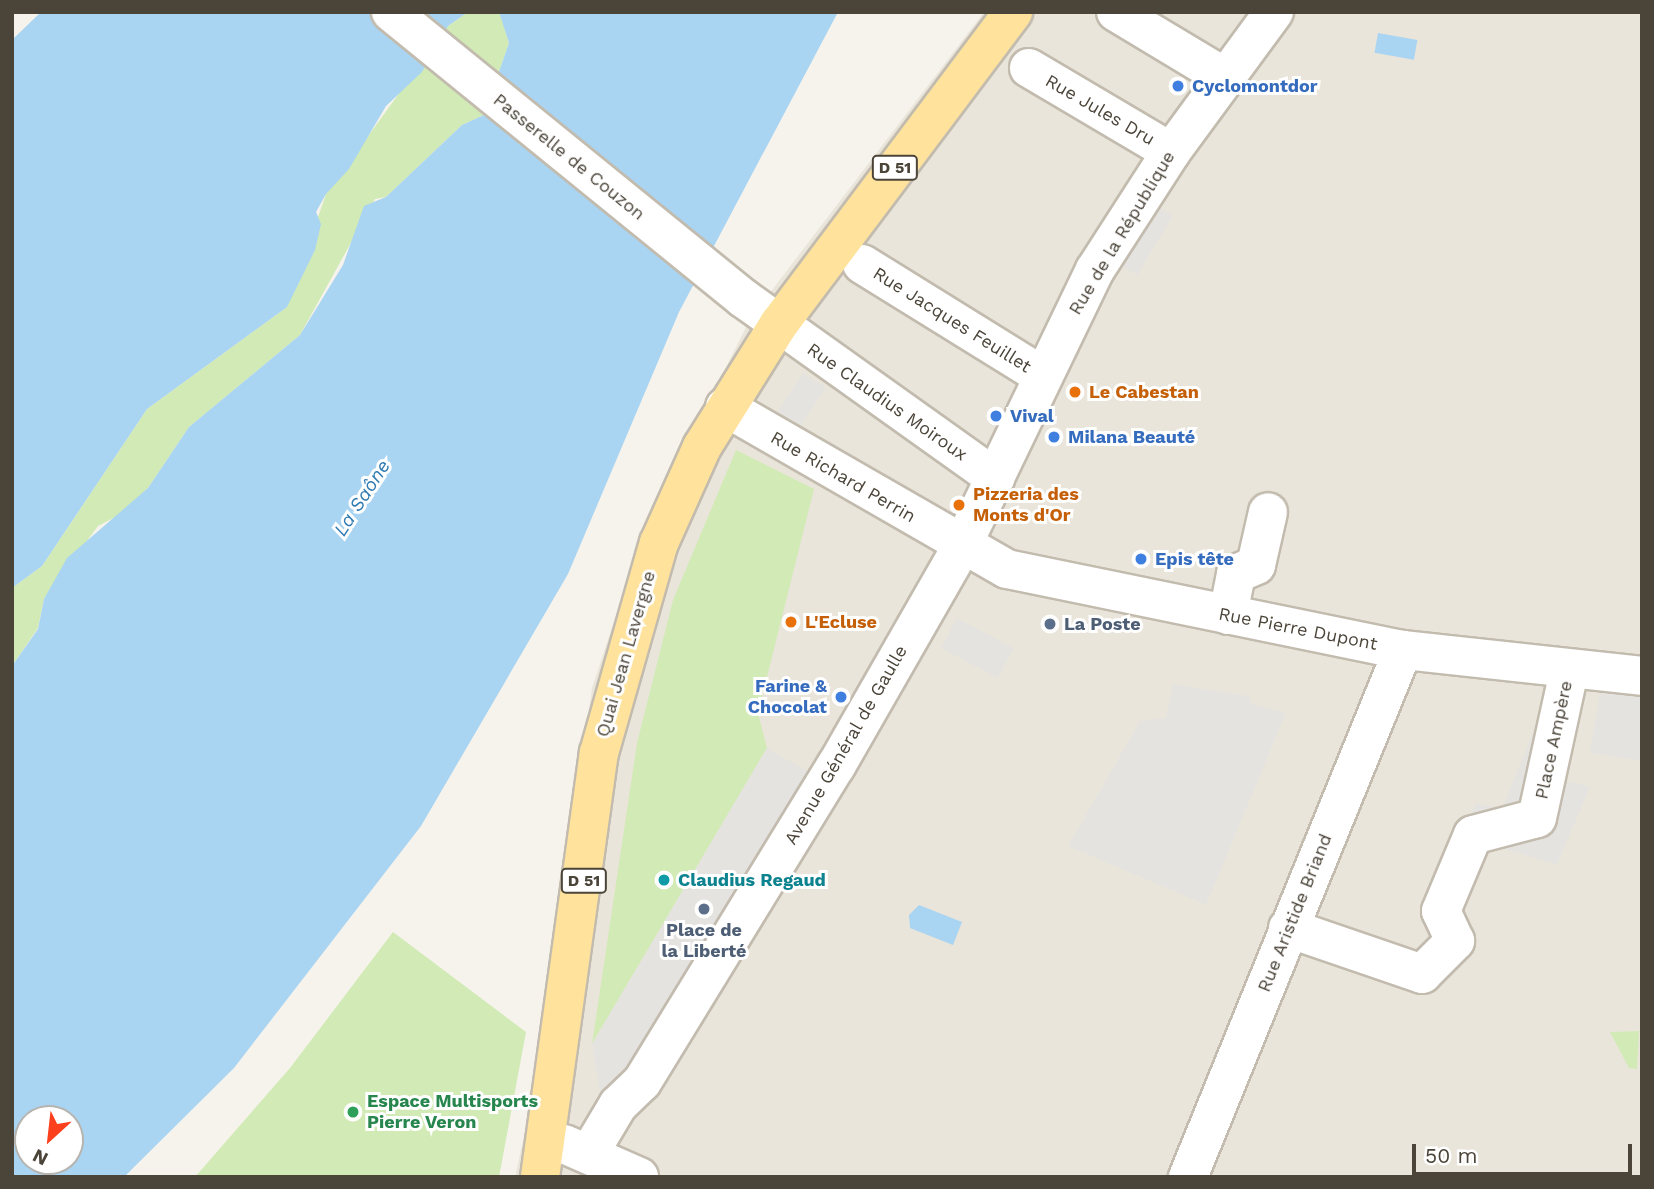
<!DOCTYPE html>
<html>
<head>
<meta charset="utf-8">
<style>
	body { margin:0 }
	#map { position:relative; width:1654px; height:1189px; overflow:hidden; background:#f6f3ec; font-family:"Work Sans",sans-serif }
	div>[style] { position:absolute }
	.residential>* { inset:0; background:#eae5da }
	.green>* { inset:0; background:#d2eab5 }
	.parking>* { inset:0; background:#e5e3e0; transform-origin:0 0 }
	.water>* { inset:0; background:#a9d4f2; transform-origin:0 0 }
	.roads { filter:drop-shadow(2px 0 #c2bbae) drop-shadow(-2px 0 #c2bbae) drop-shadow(0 2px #c2bbae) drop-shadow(0 -2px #c2bbae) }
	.minor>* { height:38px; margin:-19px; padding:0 19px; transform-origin:19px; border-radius:19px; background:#fff }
	.major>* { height:38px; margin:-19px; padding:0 19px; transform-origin:19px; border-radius:19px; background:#ffe39c }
	.dots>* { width:19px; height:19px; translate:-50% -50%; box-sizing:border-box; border:4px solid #fff; border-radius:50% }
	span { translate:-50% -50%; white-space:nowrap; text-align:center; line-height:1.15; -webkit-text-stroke:6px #fff; paint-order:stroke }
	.shield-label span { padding:2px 5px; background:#fff; border:2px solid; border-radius:5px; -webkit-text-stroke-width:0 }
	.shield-label { font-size:16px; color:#4b4439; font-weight:700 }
	.shop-label { font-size:18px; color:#366cbe; font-weight:700 }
	.left { translate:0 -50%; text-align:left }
	.right { translate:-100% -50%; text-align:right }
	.street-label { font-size:18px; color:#4b4439 }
	.food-label { font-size:18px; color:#c56008; font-weight:700 }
	.service-label { font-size:18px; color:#4e5e75; font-weight:700 }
	.culture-label { font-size:18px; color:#0d838f; font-weight:700 }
	.leisure-label { font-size:18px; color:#27864d; font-weight:700 }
	.water-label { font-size:19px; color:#2e7ab2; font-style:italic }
	.frame { position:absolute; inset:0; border:14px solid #4b4439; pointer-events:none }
	.north { position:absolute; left:14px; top:1105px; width:70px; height:70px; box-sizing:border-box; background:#fff; border:2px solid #b7b4b0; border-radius:50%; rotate:207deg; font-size:19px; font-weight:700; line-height:28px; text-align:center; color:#4b4439 }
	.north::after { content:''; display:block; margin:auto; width:24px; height:32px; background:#fc3f1d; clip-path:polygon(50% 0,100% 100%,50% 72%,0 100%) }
	.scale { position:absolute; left:1412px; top:1144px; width:220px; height:32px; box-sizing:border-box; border:4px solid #4b4439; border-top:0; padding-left:9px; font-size:21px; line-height:24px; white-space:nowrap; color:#4b4439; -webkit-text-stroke:5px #fff; paint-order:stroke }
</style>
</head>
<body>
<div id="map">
	<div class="residential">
		<i style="clip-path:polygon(984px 12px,1642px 12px,1642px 1177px,515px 1177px,543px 1050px,592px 688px,643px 534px,750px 319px)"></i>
	</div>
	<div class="green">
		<i style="clip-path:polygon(468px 12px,500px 13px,509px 43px,484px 115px,462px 125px,386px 197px,375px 199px,300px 335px,189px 427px,148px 488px,123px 513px,98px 526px,44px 599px,38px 628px,12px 666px,12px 588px,42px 566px,147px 409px,287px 307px,326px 194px,448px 26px)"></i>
		<i style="clip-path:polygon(736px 450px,814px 489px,758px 713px,767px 748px,592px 1044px,637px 743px,673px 600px)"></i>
		<i style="clip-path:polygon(393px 932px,526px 1032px,499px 1177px,195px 1177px,290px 1068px)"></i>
		<i style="clip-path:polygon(1639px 1031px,1637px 1069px,1629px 1068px,1610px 1032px)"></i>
	</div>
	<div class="parking">
		<i style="left:1153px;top:204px;width:23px;height:69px;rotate:31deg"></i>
		<i style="left:803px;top:373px;width:27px;height:51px;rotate:33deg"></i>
		<i style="left:957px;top:618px;width:64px;height:34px;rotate:28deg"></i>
		<i style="clip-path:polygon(1173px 684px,1249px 696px,1252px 704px,1286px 713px,1206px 905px,1068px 846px,1140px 721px,1166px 718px)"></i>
		<i style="clip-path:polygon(1552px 685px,1563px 780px,1590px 787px,1557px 865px,1461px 835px,1476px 803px,1502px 809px)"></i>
		<i style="clip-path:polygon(1600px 692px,1642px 696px,1642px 761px,1590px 753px)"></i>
		<i style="clip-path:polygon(767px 748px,814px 775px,603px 1110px,592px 1044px)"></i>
	</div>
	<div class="water">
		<i style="clip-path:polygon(41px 12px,468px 12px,448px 26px,422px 72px,386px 106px,349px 169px,326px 194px,316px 212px,321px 224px,315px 250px,287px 307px,147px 409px,42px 566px,12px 588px,12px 40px)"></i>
		<i style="clip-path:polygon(evenodd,499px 12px,838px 12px,679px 312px,568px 574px,421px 826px,234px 1068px,124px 1177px,12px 1177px,12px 666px,38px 629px,44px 599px,67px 558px,148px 488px,189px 427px,300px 335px,343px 265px,364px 206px,386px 197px,462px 125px,484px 115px,509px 43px,499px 12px,28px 1119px,70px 1119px,70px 1161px,28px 1161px,28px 1119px)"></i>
		<i style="left:1378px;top:33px;width:40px;height:20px;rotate:10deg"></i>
		<i style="clip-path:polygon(919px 905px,962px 922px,953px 945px,910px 928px,909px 915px)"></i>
	</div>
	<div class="roads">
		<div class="minor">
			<i style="left:391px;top:12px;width:454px;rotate:39.1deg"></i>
			<i style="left:743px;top:298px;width:310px;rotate:35.5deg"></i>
			<i style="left:1116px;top:12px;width:126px;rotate:31deg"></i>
			<i style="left:1029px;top:68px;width:165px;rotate:30.6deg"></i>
			<i style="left:862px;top:264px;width:211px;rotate:31.8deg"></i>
			<i style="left:725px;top:407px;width:325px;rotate:29.9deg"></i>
			<i style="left:1007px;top:569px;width:404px;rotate:11.6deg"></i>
			<i style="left:1403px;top:650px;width:240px;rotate:6.2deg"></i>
			<i style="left:1228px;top:615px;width:42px;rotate:-79deg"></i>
			<i style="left:1236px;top:574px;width:22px;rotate:-24deg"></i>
			<i style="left:1256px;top:565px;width:54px;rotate:-77.2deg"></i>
			<i style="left:1288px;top:928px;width:142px;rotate:18.9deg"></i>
			<i style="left:1422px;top:974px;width:47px;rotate:-45deg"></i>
			<i style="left:1455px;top:941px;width:33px;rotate:-115deg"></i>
			<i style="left:1441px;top:911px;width:82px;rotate:-67.2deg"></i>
			<i style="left:1473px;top:835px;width:66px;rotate:-14.9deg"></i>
			<i style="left:1537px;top:818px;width:150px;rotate:-77.7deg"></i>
			<i style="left:564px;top:1144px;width:82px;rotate:23.7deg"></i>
			<i style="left:590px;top:1152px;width:55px;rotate:-59.2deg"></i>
			<i style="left:618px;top:1105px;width:33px;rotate:-44deg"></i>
			<i style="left:642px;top:1082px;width:371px;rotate:-58.5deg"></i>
			<i style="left:836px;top:766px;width:254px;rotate:-60.2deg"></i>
			<i style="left:962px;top:546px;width:306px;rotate:-64.3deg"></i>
			<i style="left:1095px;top:270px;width:140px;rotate:-57.2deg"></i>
			<i style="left:1171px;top:152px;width:174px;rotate:-53.7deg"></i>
			<i style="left:1188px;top:1177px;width:569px;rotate:-67.81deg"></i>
		</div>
		<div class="major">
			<i style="left:540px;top:1177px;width:428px;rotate:-82.1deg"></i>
			<i style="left:599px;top:753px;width:218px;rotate:-74.1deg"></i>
			<i style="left:659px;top:543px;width:105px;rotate:-65.9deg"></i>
			<i style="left:702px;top:447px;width:145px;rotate:-58deg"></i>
			<i style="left:779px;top:324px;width:390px;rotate:-53.1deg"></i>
		</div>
	</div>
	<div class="dots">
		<i style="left:1178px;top:86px;background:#3f7fe0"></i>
		<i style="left:1075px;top:392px;background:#e8710a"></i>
		<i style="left:996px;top:416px;background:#3f7fe0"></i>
		<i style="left:1054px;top:437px;background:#3f7fe0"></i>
		<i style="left:959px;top:505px;background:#e8710a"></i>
		<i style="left:1141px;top:559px;background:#3f7fe0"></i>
		<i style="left:791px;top:622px;background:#e8710a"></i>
		<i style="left:1050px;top:624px;background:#5c6f8a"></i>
		<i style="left:841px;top:697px;background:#3f7fe0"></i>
		<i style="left:664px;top:880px;background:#0f9aa8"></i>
		<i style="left:704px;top:909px;background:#5c6f8a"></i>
		<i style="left:353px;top:1112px;background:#2e9e5b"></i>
	</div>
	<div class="shield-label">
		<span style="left:895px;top:168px">D 51</span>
		<span style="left:584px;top:881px">D 51</span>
	</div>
	<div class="shop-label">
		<span class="left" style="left:1192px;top:86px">Cyclomontdor</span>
		<span class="left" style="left:1010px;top:416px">Vival</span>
		<span class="left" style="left:1068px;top:437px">Milana Beauté</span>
		<span class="left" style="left:1155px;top:559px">Epis tête</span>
		<span class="right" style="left:827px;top:697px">Farine &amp;<br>Chocolat</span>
	</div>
	<div class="street-label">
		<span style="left:1100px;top:110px;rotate:30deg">Rue Jules Dru</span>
		<span style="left:569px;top:157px;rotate:39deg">Passerelle de Couzon</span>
		<span style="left:1122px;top:233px;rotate:-59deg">Rue de la République</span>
		<span style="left:952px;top:320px;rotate:32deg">Rue Jacques Feuillet</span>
		<span style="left:887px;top:402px;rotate:35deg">Rue Claudius Moiroux</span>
		<span style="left:843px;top:477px;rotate:30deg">Rue Richard Perrin</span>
		<span style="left:1298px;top:629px;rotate:11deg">Rue Pierre Dupont</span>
		<span style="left:626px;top:654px;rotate:-74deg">Quai Jean Lavergne</span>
		<span style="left:1554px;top:740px;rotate:-78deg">Place Ampère</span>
		<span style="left:846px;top:745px;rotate:-60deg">Avenue Général de Gaulle</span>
		<span style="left:1295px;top:913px;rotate:-68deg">Rue Aristide Briand</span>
	</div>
	<div class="food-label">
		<span class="left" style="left:1089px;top:392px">Le Cabestan</span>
		<span class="left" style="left:973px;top:505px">Pizzeria des<br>Monts d'Or</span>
		<span class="left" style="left:805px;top:622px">L'Ecluse</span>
	</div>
	<div class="service-label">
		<span class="left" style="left:1064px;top:624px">La Poste</span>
		<span style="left:704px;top:941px">Place de<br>la Liberté</span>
	</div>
	<div class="culture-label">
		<span class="left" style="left:678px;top:880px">Claudius Regaud</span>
	</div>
	<div class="leisure-label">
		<span class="left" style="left:367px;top:1112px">Espace Multisports<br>Pierre Veron</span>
	</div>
	<div class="water-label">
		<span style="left:362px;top:498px;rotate:-57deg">La Saône</span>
	</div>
	<div class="frame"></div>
	<div class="north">N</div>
	<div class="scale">50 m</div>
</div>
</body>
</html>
